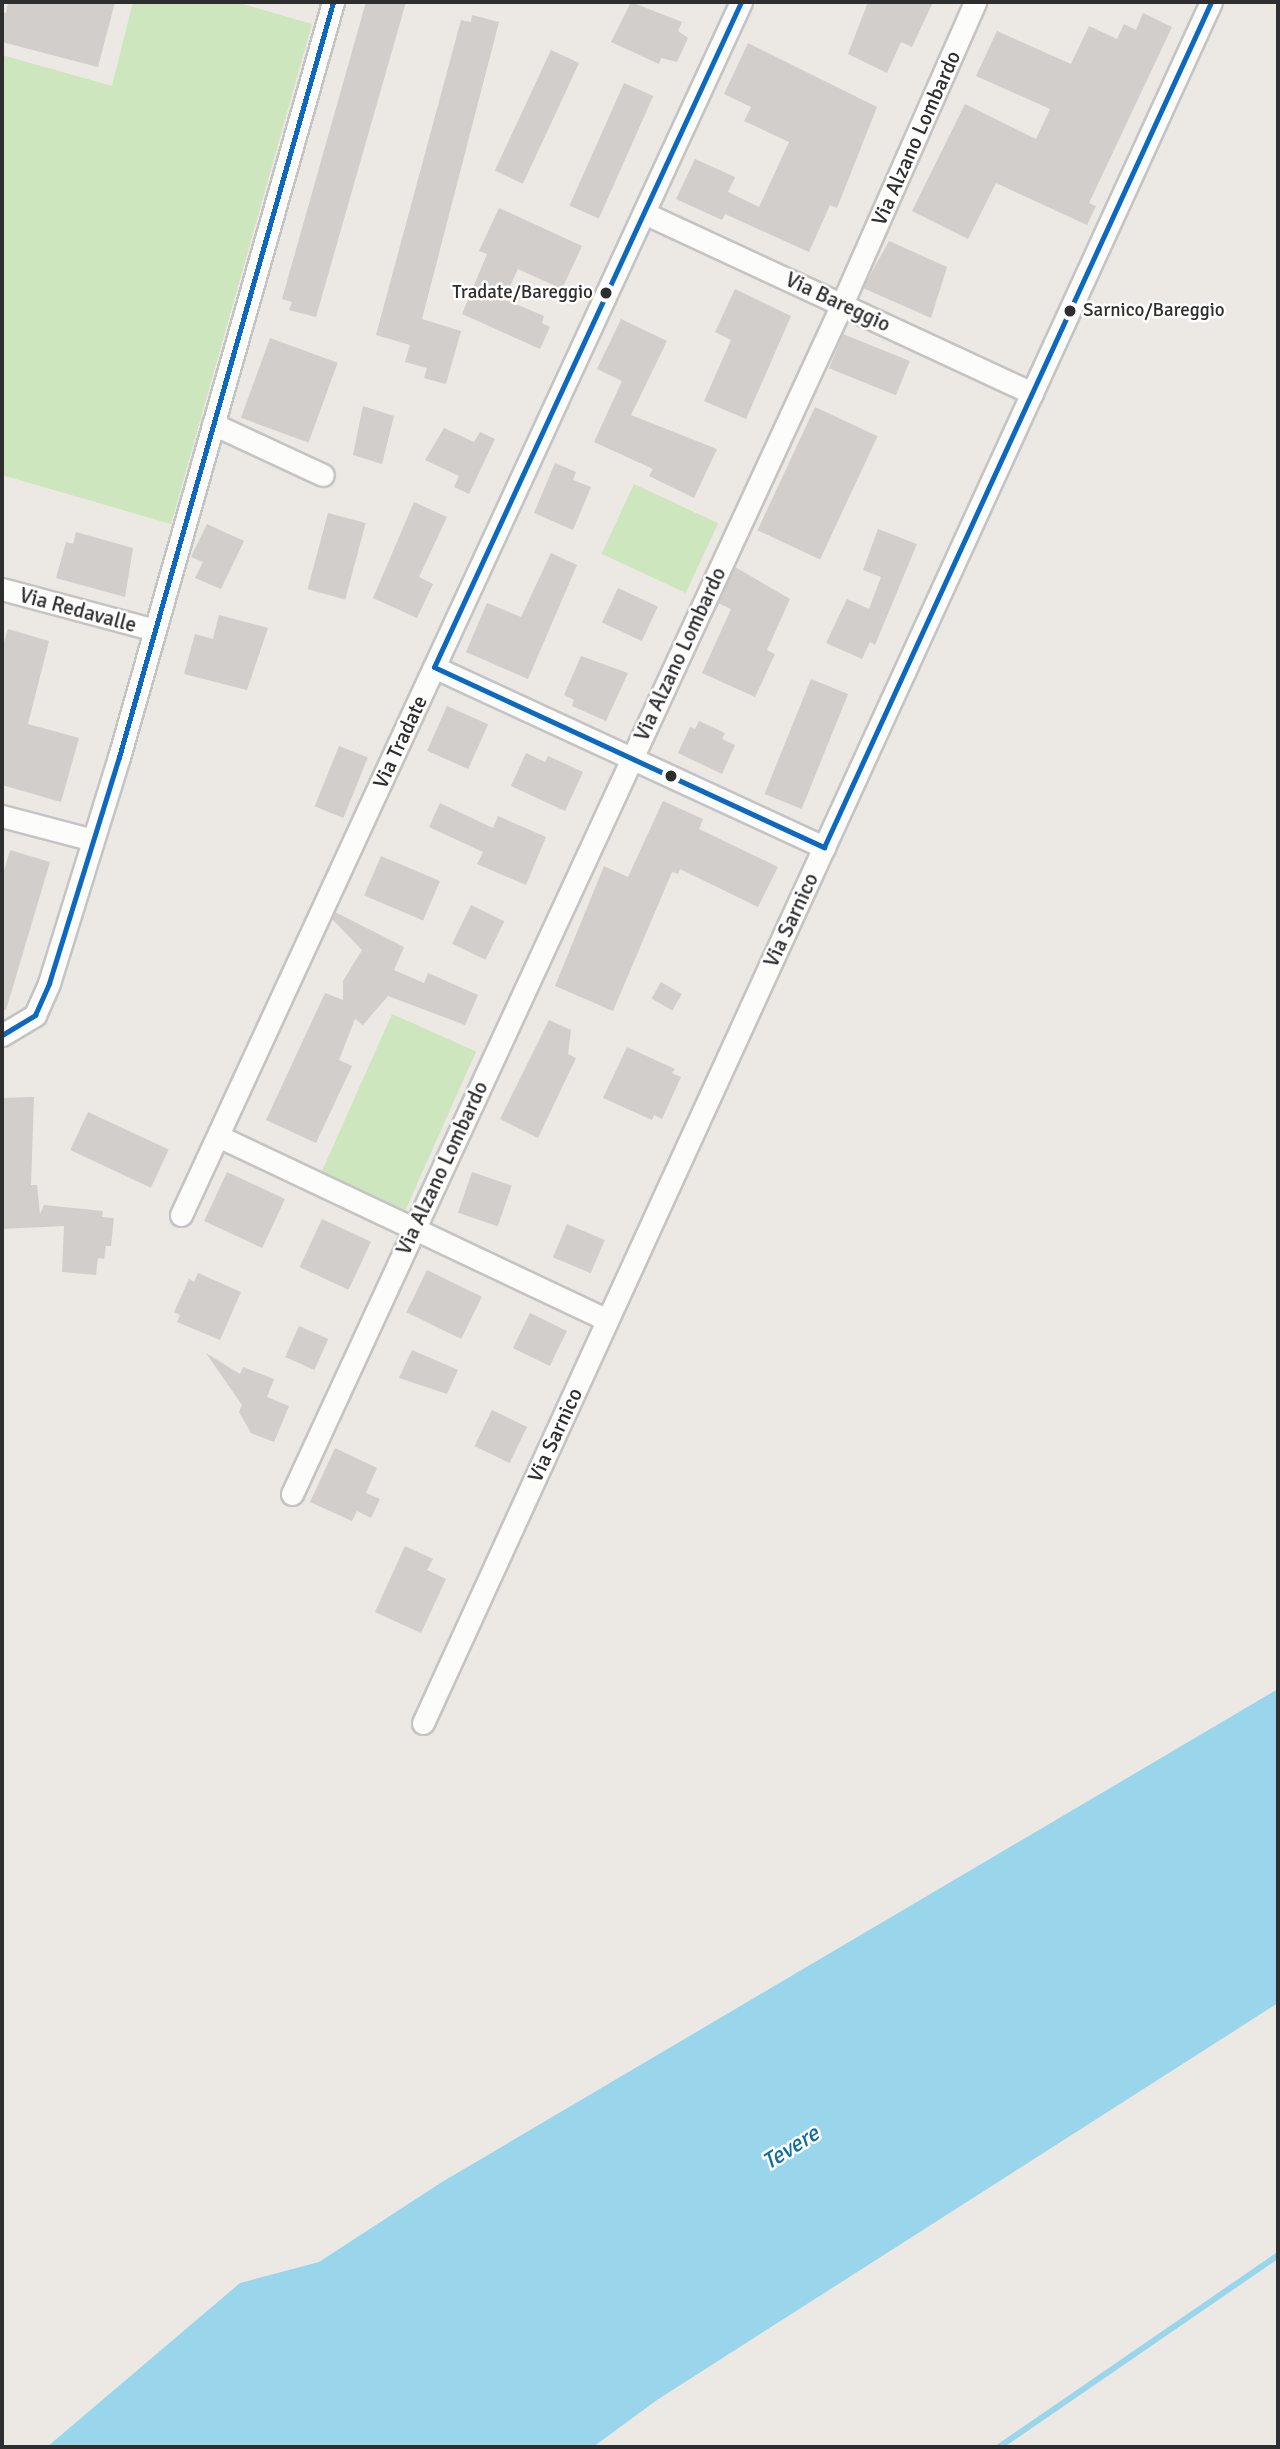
<!DOCTYPE html>
<html>
<head>
<meta charset="utf-8">
<style>
	body { margin:0 }
	#map { position:relative; width:1280px; height:2449px; overflow:hidden; background:#ece8e4; font-family:Signika,sans-serif }
	div>[style] { position:absolute }
	.green>* { inset:0; background:#cee6be; transform-origin:0 0 }
	.water>* { inset:0; background:#99d6ec }
	.stream>* { height:6px; margin:-3px; padding:0 3px; transform-origin:3px; border-radius:3px; background:#99d6ec }
	.building>* { inset:0; background:#d1cecb; transform-origin:0 0 }
	.roads { filter:drop-shadow(2px 0 #c5c4c5) drop-shadow(-2px 0 #c5c4c5) drop-shadow(0 2px #c5c4c5) drop-shadow(0 -2px #c5c4c5) }
	.minor>* { height:21px; margin:-10.5px; padding:0 10.5px; transform-origin:10.5px; border-radius:10.5px; background:#fcfcfb }
	.bus-1>* { height:5px; margin:-2.5px; padding:0 2.5px; transform-origin:2.5px; border-radius:2.5px; background:#0c69bf }
	.dots>* { width:19px; height:19px; translate:-50% -50%; box-sizing:border-box; border:4px solid #fff; border-radius:50% }
	span { translate:-50% -50%; white-space:nowrap; text-align:center; line-height:1.15; -webkit-text-stroke:5px #fff; paint-order:stroke }
	.bus-label { font-size:19px; color:#2e2e2e }
	.right { translate:-100% -50%; text-align:right }
	.left { translate:0 -50%; text-align:left }
	.street-label { font-size:21px; color:#2e2e2e }
	.water-label { font-size:23px; color:#0d6fa3; font-style:italic }
	.frame { position:absolute; inset:0; border:4px solid #2e2e2e; pointer-events:none }
</style>
</head>
<body>
<div id="map">
	<div class="green">
		<i style="clip-path:polygon(133px 2px,236px 2px,312px 24px,171px 524px,2px 475px,2px 55px,112px 86px)"></i>
		<i style="left:634px;top:484px;width:93px;height:77px;rotate:25deg"></i>
		<i style="left:392px;top:1014px;width:92px;height:174px;rotate:24deg"></i>
	</div>
	<div class="water">
		<i style="clip-path:polygon(1278px 1689px,1278px 2003px,657px 2400px,593px 2447px,47px 2447px,240px 2283px,319px 2262px,442px 2182px)"></i>
	</div>
	<div class="stream">
		<i style="left:999px;top:2447px;width:339px;rotate:-34.5deg"></i>
	</div>
	<div class="building">
		<i style="clip-path:polygon(8px 2px,115px 2px,98px 67px,2px 42px,2px 12px,6px 13px)"></i>
		<i style="clip-path:polygon(366px 2px,406px 2px,316px 317px,289px 310px,292px 302px,282px 299px)"></i>
		<i style="clip-path:polygon(631px 2px,682px 22px,678px 31px,688px 38px,677px 62px,661px 58px,659px 64px,611px 42px)"></i>
		<i style="clip-path:polygon(868px 2px,933px 2px,912px 47px,901px 42px,887px 73px,848px 54px)"></i>
		<i style="clip-path:polygon(1143px 13px,1172px 27px,1089px 203px,1096px 206px,1087px 225px,996px 183px,968px 239px,912px 211px,965px 104px,1036px 139px,1050px 109px,976px 76px,997px 31px,1071px 64px,1089px 26px,1117px 39px,1124px 24px,1136px 30px)"></i>
		<i style="clip-path:polygon(472px 15px,499px 22px,422px 319px,461px 331px,446px 384px,424px 378px,427px 368px,405px 362px,410px 345px,376px 335px,461px 20px,471px 22px)"></i>
		<i style="clip-path:polygon(748px 43px,877px 107px,837px 208px,830px 205px,809px 252px,725px 214px,722px 220px,676px 199px,695px 159px,735px 177px,728px 192px,759px 207px,789px 142px,744px 121px,751px 107px,724px 94px)"></i>
		<i style="left:551px;top:50px;width:31px;height:133px;rotate:25deg"></i>
		<i style="left:624px;top:83px;width:32px;height:134px;rotate:24deg"></i>
		<i style="clip-path:polygon(499px 208px,582px 246px,562px 289px,518px 269px,504px 299px,544px 316px,542px 323px,550px 327px,540px 349px,462px 314px,487px 254px,479px 251px)"></i>
		<i style="clip-path:polygon(889px 241px,947px 267px,931px 318px,863px 288px)"></i>
		<i style="clip-path:polygon(735px 289px,791px 316px,746px 419px,704px 401px,731px 340px,715px 332px)"></i>
		<i style="clip-path:polygon(621px 319px,667px 341px,631px 415px,717px 449px,694px 498px,649px 476px,653px 469px,594px 442px,622px 381px,597px 369px)"></i>
		<i style="left:843px;top:334px;width:72px;height:37px;rotate:22deg"></i>
		<i style="left:270px;top:338px;width:72px;height:85px;rotate:20deg"></i>
		<i style="clip-path:polygon(363px 406px,394px 416px,382px 464px,353px 455px)"></i>
		<i style="left:815px;top:407px;width:69px;height:136px;rotate:25deg"></i>
		<i style="clip-path:polygon(444px 428px,474px 442px,480px 432px,495px 439px,469px 494px,454px 487px,459px 476px,425px 460px)"></i>
		<i style="clip-path:polygon(555px 463px,576px 472px,573px 480px,591px 487px,573px 530px,534px 513px)"></i>
		<i style="clip-path:polygon(414px 502px,447px 517px,419px 577px,433px 584px,417px 618px,373px 598px)"></i>
		<i style="left:328px;top:513px;width:39px;height:79px;rotate:15deg"></i>
		<i style="clip-path:polygon(207px 524px,244px 541px,221px 589px,195px 578px,203px 562px,191px 557px)"></i>
		<i style="clip-path:polygon(878px 529px,917px 544px,875px 645px,870px 642px,862px 659px,826px 643px,847px 599px,869px 609px,881px 577px,863px 570px)"></i>
		<i style="clip-path:polygon(76px 532px,133px 548px,125px 597px,56px 578px,66px 542px,73px 544px)"></i>
		<i style="clip-path:polygon(551px 553px,577px 565px,528px 679px,466px 652px,487px 603px,521px 617px)"></i>
		<i style="clip-path:polygon(735px 567px,790px 599px,767px 650px,775px 654px,755px 697px,702px 673px,731px 609px,718px 603px)"></i>
		<i style="left:618px;top:588px;width:44px;height:38px;rotate:25deg"></i>
		<i style="clip-path:polygon(219px 615px,268px 628px,247px 690px,184px 674px,195px 634px,213px 639px)"></i>
		<i style="clip-path:polygon(8px 629px,49px 641px,28px 724px,79px 738px,61px 802px,2px 785px,2px 649px)"></i>
		<i style="clip-path:polygon(581px 656px,628px 673px,606px 721px,572px 706px,574px 700px,564px 695px)"></i>
		<i style="left:811px;top:679px;width:40px;height:124px;rotate:22deg"></i>
		<i style="left:447px;top:706px;width:45px;height:49px;rotate:24deg"></i>
		<i style="clip-path:polygon(699px 721px,725px 733px,722px 739px,735px 745px,722px 774px,678px 753px,690px 727px,695px 729px)"></i>
		<i style="left:339px;top:746px;width:31px;height:65px;rotate:22deg"></i>
		<i style="clip-path:polygon(526px 753px,545px 762px,548px 756px,583px 772px,565px 811px,511px 786px)"></i>
		<i style="clip-path:polygon(663px 801px,703px 819px,699px 829px,778px 867px,758px 907px,680px 869px,678px 874px,672px 872px,613px 1011px,555px 986px,604px 866px,628px 877px)"></i>
		<i style="clip-path:polygon(440px 803px,493px 828px,498px 816px,546px 837px,526px 885px,477px 864px,483px 852px,429px 827px)"></i>
		<i style="clip-path:polygon(10px 850px,50px 862px,6px 1010px,2px 1009px,2px 878px)"></i>
		<i style="left:381px;top:856px;width:64px;height:43px;rotate:23deg"></i>
		<i style="left:471px;top:905px;width:37px;height:43px;rotate:26deg"></i>
		<i style="clip-path:polygon(335px 912px,404px 947px,394px 970px,424px 983px,428px 973px,478px 995px,465px 1025px,388px 996px,363px 1025px,355px 1019px,339px 1060px,352px 1066px,316px 1143px,266px 1120px,325px 993px,343px 1000px,343px 981px,362px 950px,332px 919px)"></i>
		<i style="left:661px;top:982px;width:24px;height:19px;rotate:30deg"></i>
		<i style="clip-path:polygon(549px 1020px,571px 1030px,568px 1054px,576px 1058px,538px 1138px,500px 1119px)"></i>
		<i style="clip-path:polygon(627px 1047px,675px 1069px,672px 1073px,681px 1077px,662px 1119px,654px 1115px,652px 1120px,603px 1098px)"></i>
		<i style="clip-path:polygon(34px 1097px,31px 1185px,37px 1185px,40px 1214px,44px 1205px,103px 1211px,102px 1217px,114px 1218px,111px 1246px,106px 1246px,104px 1259px,98px 1258px,96px 1275px,62px 1272px,64px 1226px,2px 1229px,2px 1098px)"></i>
		<i style="left:88px;top:1112px;width:89px;height:42px;rotate:25deg"></i>
		<i style="left:227px;top:1172px;width:64px;height:54px;rotate:25deg"></i>
		<i style="left:472px;top:1172px;width:42px;height:43px;rotate:19deg"></i>
		<i style="left:322px;top:1219px;width:54px;height:53px;rotate:25deg"></i>
		<i style="left:567px;top:1224px;width:41px;height:36px;rotate:23deg"></i>
		<i style="left:427px;top:1270px;width:61px;height:47px;rotate:26deg"></i>
		<i style="clip-path:polygon(198px 1273px,241px 1292px,220px 1340px,177px 1322px,180px 1315px,174px 1312px,189px 1279px,194px 1282px)"></i>
		<i style="left:530px;top:1313px;width:41px;height:39px;rotate:26deg"></i>
		<i style="left:299px;top:1326px;width:32px;height:34px;rotate:24deg"></i>
		<i style="clip-path:polygon(412px 1350px,458px 1370px,447px 1394px,399px 1378px)"></i>
		<i style="clip-path:polygon(206px 1353px,240px 1374px,243px 1367px,274px 1379px,267px 1397px,289px 1406px,274px 1442px,251px 1433px,239px 1412px,242px 1405px)"></i>
		<i style="left:492px;top:1410px;width:39px;height:40px;rotate:26deg"></i>
		<i style="clip-path:polygon(335px 1448px,377px 1468px,366px 1493px,380px 1499px,371px 1518px,357px 1511px,352px 1521px,310px 1502px)"></i>
		<i style="clip-path:polygon(405px 1546px,433px 1559px,427px 1570px,446px 1579px,421px 1633px,375px 1612px)"></i>
	</div>
	<div class="roads">
		<div class="minor">
			<i style="left:644px;top:213px;width:428px;rotate:24.9deg"></i>
			<i style="left:213px;top:424px;width:121px;rotate:24.9deg"></i>
			<i style="left:2px;top:589px;width:158px;rotate:15deg"></i>
			<i style="left:434px;top:667px;width:430px;rotate:24.8deg"></i>
			<i style="left:2px;top:816px;width:94px;rotate:14.8deg"></i>
			<i style="left:2px;top:1035px;width:39px;rotate:-31deg"></i>
			<i style="left:35px;top:1015px;width:35px;rotate:-66deg"></i>
			<i style="left:49px;top:983px;width:237px;rotate:-72.8deg"></i>
			<i style="left:119px;top:757px;width:785px;rotate:-74.17deg"></i>
			<i style="left:218px;top:1136px;width:430px;rotate:25.3deg"></i>
			<i style="left:181px;top:1215px;width:1336px;rotate:-65.22deg"></i>
			<i style="left:292px;top:1494px;width:1311px;rotate:-65.19deg"></i>
			<i style="left:842px;top:304px;width:330px;rotate:-66.2deg"></i>
			<i style="left:423px;top:1723px;width:1893px;rotate:-65.4deg"></i>
		</div>
	</div>
	<div class="bus-1">
		<i style="left:741px;top:2px;width:732px;rotate:114.78deg"></i>
		<i style="left:434px;top:667px;width:430px;rotate:24.8deg"></i>
		<i style="left:824px;top:847px;width:929px;rotate:-65.39deg"></i>
		<i style="left:2px;top:1035px;width:39px;rotate:-31deg"></i>
		<i style="left:35px;top:1015px;width:35px;rotate:-66deg"></i>
		<i style="left:49px;top:983px;width:237px;rotate:-72.8deg"></i>
		<i style="left:119px;top:757px;width:785px;rotate:-74.17deg"></i>
	</div>
	<div class="dots">
		<i style="left:606px;top:293px;background:#2e2e2e"></i>
		<i style="left:1070px;top:311px;background:#2e2e2e"></i>
		<i style="left:671px;top:776px;background:#2e2e2e"></i>
	</div>
	<div class="bus-label">
		<span class="right" style="left:593px;top:293px">Tradate/Bareggio</span>
		<span class="left" style="left:1083px;top:311px">Sarnico/Bareggio</span>
	</div>
	<div class="street-label">
		<span style="left:916px;top:138px;rotate:-66deg">Via Alzano Lombardo</span>
		<span style="left:838px;top:302px;rotate:25deg">Via Bareggio</span>
		<span style="left:78px;top:610px;rotate:15deg">Via Redavalle</span>
		<span style="left:680px;top:654px;rotate:-65deg">Via Alzano Lombardo</span>
		<span style="left:400px;top:742px;rotate:-65deg">Via Tradate</span>
		<span style="left:791px;top:920px;rotate:-65deg">Via Sarnico</span>
		<span style="left:442px;top:1168px;rotate:-65deg">Via Alzano Lombardo</span>
		<span style="left:555px;top:1435px;rotate:-65deg">Via Sarnico</span>
	</div>
	<div class="water-label">
		<span style="left:791px;top:2148px;rotate:-32deg">Tevere</span>
	</div>
	<div class="frame"></div>
</div>
</body>
</html>
